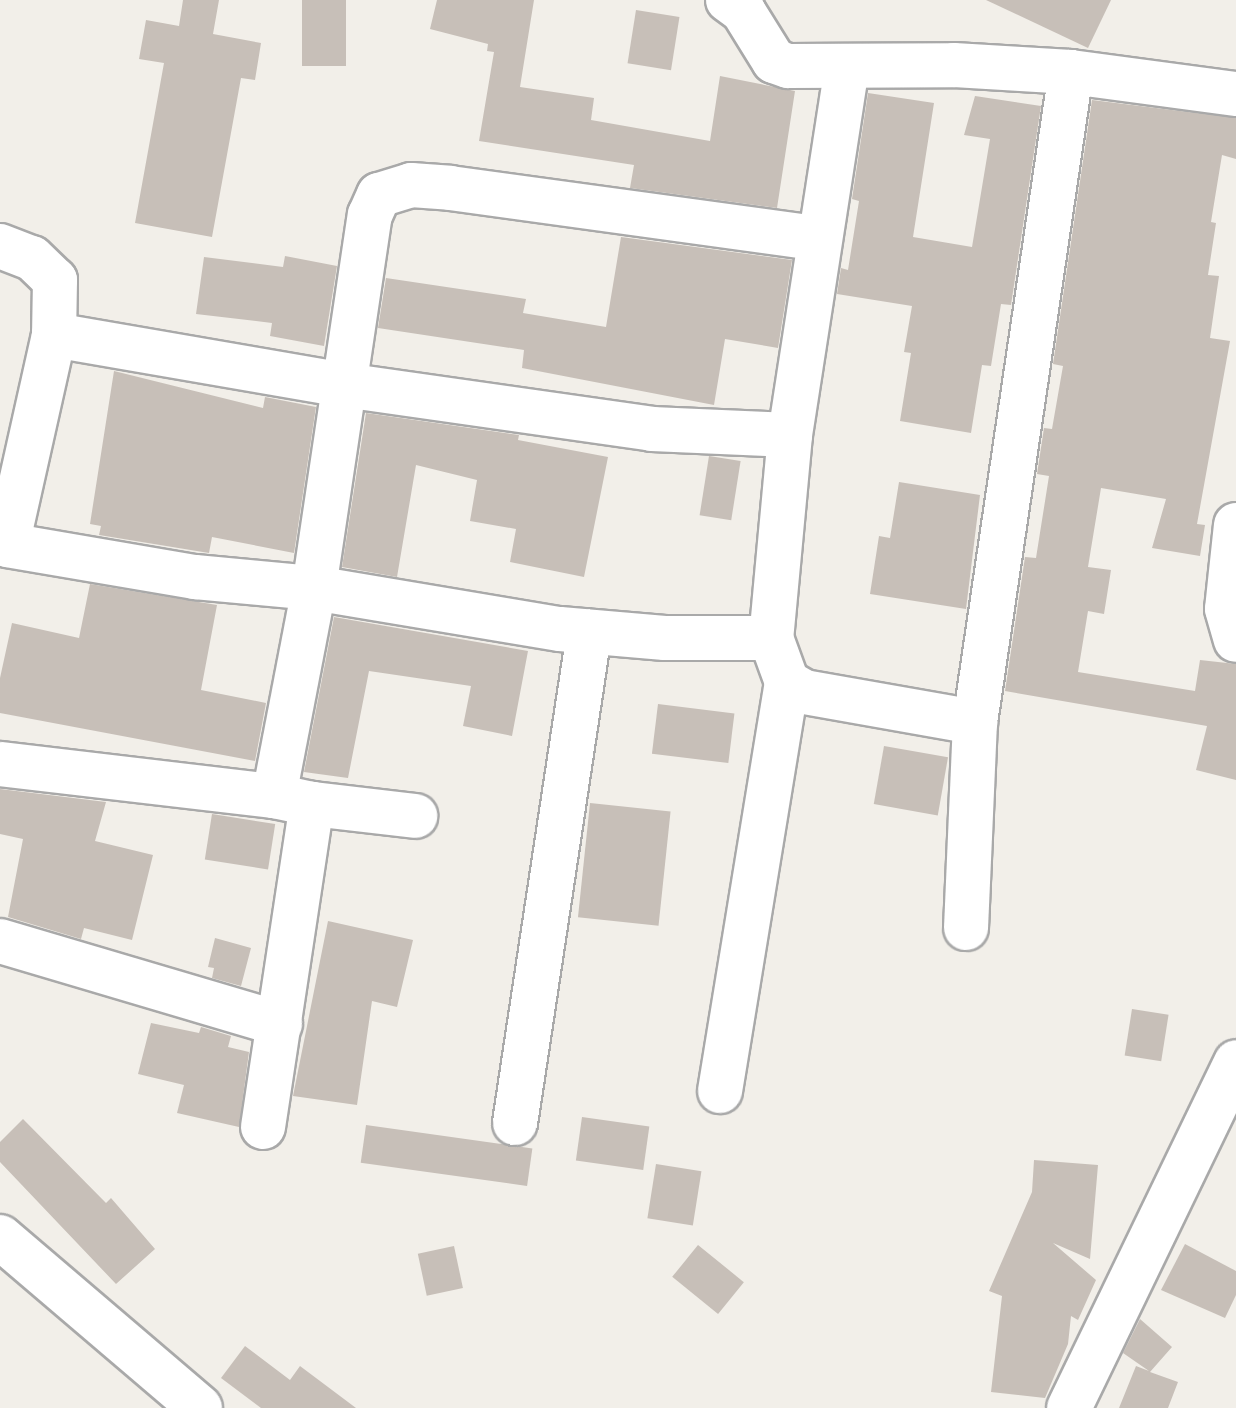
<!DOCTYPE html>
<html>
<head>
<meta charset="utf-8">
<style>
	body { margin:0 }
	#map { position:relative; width:1236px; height:1408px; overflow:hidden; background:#f2efe9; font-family:Roboto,sans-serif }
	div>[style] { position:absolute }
	.building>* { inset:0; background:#c7bfb8; transform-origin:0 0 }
	.roads { filter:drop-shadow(2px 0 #a9a9a9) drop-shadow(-2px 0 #a9a9a9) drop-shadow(0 2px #a9a9a9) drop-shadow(0 -2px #a9a9a9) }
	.minor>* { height:44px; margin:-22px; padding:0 22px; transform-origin:22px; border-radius:22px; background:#fff }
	span { translate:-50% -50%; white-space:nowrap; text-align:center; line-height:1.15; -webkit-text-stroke:7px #fff; paint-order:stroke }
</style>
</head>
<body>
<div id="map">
	<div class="building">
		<i style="clip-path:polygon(183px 0,219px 0,213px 34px,261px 43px,255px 80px,241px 78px,212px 237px,135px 223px,164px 63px,139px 59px,146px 20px,179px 26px)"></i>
		<i style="left:302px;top:0;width:44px;height:66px"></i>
		<i style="clip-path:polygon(437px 0,534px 0,520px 87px,594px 98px,591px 120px,710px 141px,720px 76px,795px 91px,777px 208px,630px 188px,634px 165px,479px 141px,494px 52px,487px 51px,488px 44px,430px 29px)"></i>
		<i style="clip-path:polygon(986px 0,1111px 0,1088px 48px)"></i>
		<i style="left:636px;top:10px;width:44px;height:54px;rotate:9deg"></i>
		<i style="clip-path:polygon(868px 93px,934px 103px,913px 237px,972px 247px,990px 139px,964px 135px,975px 96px,1041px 106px,1011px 305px,1001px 304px,991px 366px,982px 365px,971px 433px,900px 421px,911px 353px,904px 352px,912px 306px,837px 294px,841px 268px,848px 270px,859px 201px,852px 199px)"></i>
		<i style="clip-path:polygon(1092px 100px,1236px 118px,1236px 159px,1222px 155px,1211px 222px,1216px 223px,1208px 275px,1219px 276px,1210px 338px,1230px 341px,1197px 524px,1205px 525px,1200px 556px,1152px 548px,1166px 499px,1101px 488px,1088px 567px,1111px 570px,1104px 614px,1088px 611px,1078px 672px,1195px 691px,1200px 660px,1236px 664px,1236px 780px,1196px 770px,1207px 726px,1005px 691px,1025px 557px,1036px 558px,1049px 476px,1037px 474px,1044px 428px,1052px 429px,1063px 366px,1053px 364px)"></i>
		<i style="clip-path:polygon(621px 237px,792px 260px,778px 348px,725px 339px,714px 405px,522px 368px,524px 350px,378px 328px,386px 278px,526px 299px,523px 313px,606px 327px)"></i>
		<i style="clip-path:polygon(285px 256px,337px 266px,324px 346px,270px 336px,272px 323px,196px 314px,204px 257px,283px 267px)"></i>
		<i style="clip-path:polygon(114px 371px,263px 408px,265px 397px,316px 407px,294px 553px,212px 537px,209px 553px,99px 535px,101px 526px,90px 524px)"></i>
		<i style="clip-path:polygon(366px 413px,519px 435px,518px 440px,608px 457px,584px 577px,510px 562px,516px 529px,470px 521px,477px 480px,416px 465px,397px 577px,342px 567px)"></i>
		<i style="left:709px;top:456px;width:32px;height:60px;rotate:9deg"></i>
		<i style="clip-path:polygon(899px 482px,980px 495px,966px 609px,870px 594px,879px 536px,890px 538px)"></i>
		<i style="clip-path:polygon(90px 584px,217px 605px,201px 690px,266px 703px,255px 761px,0 713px,0 678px,12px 623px,79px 638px)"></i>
		<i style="clip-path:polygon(334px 617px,528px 651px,512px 736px,463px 726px,471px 686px,369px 671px,348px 778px,304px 772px)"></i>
		<i style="left:658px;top:704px;width:77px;height:50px;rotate:7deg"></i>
		<i style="left:884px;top:746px;width:65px;height:59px;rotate:10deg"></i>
		<i style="clip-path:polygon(0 789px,106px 802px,95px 841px,153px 855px,132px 940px,84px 928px,81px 939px,8px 917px,23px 839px,0 834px)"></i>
		<i style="left:590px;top:803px;width:81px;height:115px;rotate:6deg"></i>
		<i style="left:212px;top:814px;width:64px;height:46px;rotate:9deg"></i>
		<i style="clip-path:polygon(328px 921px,413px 940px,397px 1007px,372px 1001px,357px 1105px,293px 1096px)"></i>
		<i style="clip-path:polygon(215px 938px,251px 948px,241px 986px,212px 978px,214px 968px,208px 967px)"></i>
		<i style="left:1132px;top:1009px;width:37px;height:47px;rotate:9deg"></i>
		<i style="clip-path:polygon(151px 1023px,199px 1033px,201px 1027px,231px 1036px,228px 1047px,249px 1052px,239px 1127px,177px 1113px,184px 1085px,138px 1074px)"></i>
		<i style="left:582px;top:1117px;width:68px;height:44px;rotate:8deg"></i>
		<i style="clip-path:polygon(23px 1119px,106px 1203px,111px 1198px,155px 1249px,116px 1284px,0 1162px,0 1142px)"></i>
		<i style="left:366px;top:1125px;width:168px;height:38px;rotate:8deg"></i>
		<i style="clip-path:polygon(1034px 1160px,1098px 1165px,1090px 1259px,1053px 1243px,1096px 1280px,1078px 1320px,1071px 1316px,1068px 1344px,1045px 1398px,991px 1392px,1002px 1296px,989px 1291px,1032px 1192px)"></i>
		<i style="left:656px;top:1164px;width:46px;height:55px;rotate:9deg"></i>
		<i style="clip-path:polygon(1185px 1244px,1236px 1271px,1236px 1295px,1225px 1318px,1161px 1290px)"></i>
		<i style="left:698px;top:1245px;width:59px;height:41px;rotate:39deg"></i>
		<i style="left:454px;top:1246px;width:43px;height:37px;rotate:78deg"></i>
		<i style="clip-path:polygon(1140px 1319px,1172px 1347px,1150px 1372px,1178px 1382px,1168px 1408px,1119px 1408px,1136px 1366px,1149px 1371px,1123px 1353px)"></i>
		<i style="clip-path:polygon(245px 1346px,290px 1380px,300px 1366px,356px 1408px,261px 1408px,221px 1378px)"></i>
	</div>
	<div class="roads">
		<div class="minor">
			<i style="left:728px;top:0;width:19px;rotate:36deg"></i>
			<i style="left:743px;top:11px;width:59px;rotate:58.2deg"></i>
			<i style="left:774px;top:61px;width:15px;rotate:20deg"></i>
			<i style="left:788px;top:66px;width:166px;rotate:-0.3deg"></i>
			<i style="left:954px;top:65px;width:117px;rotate:3.4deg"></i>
			<i style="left:1071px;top:72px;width:166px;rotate:7.6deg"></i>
			<i style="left:0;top:246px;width:34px;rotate:21deg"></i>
			<i style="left:32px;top:258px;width:32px;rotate:44deg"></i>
			<i style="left:55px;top:280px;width:55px;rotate:91deg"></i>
			<i style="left:54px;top:335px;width:294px;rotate:9.8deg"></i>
			<i style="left:344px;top:385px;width:311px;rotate:8.1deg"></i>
			<i style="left:652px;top:429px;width:138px;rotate:2.5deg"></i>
			<i style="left:790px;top:435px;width:372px;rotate:-81.2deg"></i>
			<i style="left:54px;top:335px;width:215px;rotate:102.6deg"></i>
			<i style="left:7px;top:545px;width:191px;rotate:9.7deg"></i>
			<i style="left:195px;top:577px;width:120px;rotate:5.3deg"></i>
			<i style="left:314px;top:588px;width:377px;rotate:-81.5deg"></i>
			<i style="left:370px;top:215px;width:22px;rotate:-66deg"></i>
			<i style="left:379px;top:195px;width:34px;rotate:-17deg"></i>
			<i style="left:411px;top:185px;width:39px;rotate:4deg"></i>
			<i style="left:450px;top:188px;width:373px;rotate:7.8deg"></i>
			<i style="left:790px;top:435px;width:204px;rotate:95.3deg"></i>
			<i style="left:771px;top:638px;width:47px;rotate:70deg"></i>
			<i style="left:787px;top:682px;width:20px;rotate:30deg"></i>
			<i style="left:804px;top:692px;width:174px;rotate:10deg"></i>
			<i style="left:975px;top:722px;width:657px;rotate:-81.6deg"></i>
			<i style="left:1236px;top:525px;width:84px;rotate:96.1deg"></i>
			<i style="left:1227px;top:609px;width:32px;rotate:74deg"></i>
			<i style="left:0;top:764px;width:276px;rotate:6.7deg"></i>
			<i style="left:274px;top:796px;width:212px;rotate:-79.1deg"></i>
			<i style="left:314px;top:588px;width:249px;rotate:9.5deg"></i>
			<i style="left:560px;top:629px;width:105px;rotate:4.9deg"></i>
			<i style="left:665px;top:638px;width:106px"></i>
			<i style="left:312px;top:804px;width:104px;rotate:6.6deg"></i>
			<i style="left:966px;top:928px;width:206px;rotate:-87.5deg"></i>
			<i style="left:0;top:941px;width:292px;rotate:16.5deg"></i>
			<i style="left:720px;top:1091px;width:414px;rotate:-80.7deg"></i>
			<i style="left:515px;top:1123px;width:497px;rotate:-81.4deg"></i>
			<i style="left:263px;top:1127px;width:327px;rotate:-81.4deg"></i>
			<i style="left:312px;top:804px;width:39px;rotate:-168deg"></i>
			<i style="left:0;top:1237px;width:263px;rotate:40.5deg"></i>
			<i style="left:1069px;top:1408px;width:384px;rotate:-64.2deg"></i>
		</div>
	</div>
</div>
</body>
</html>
